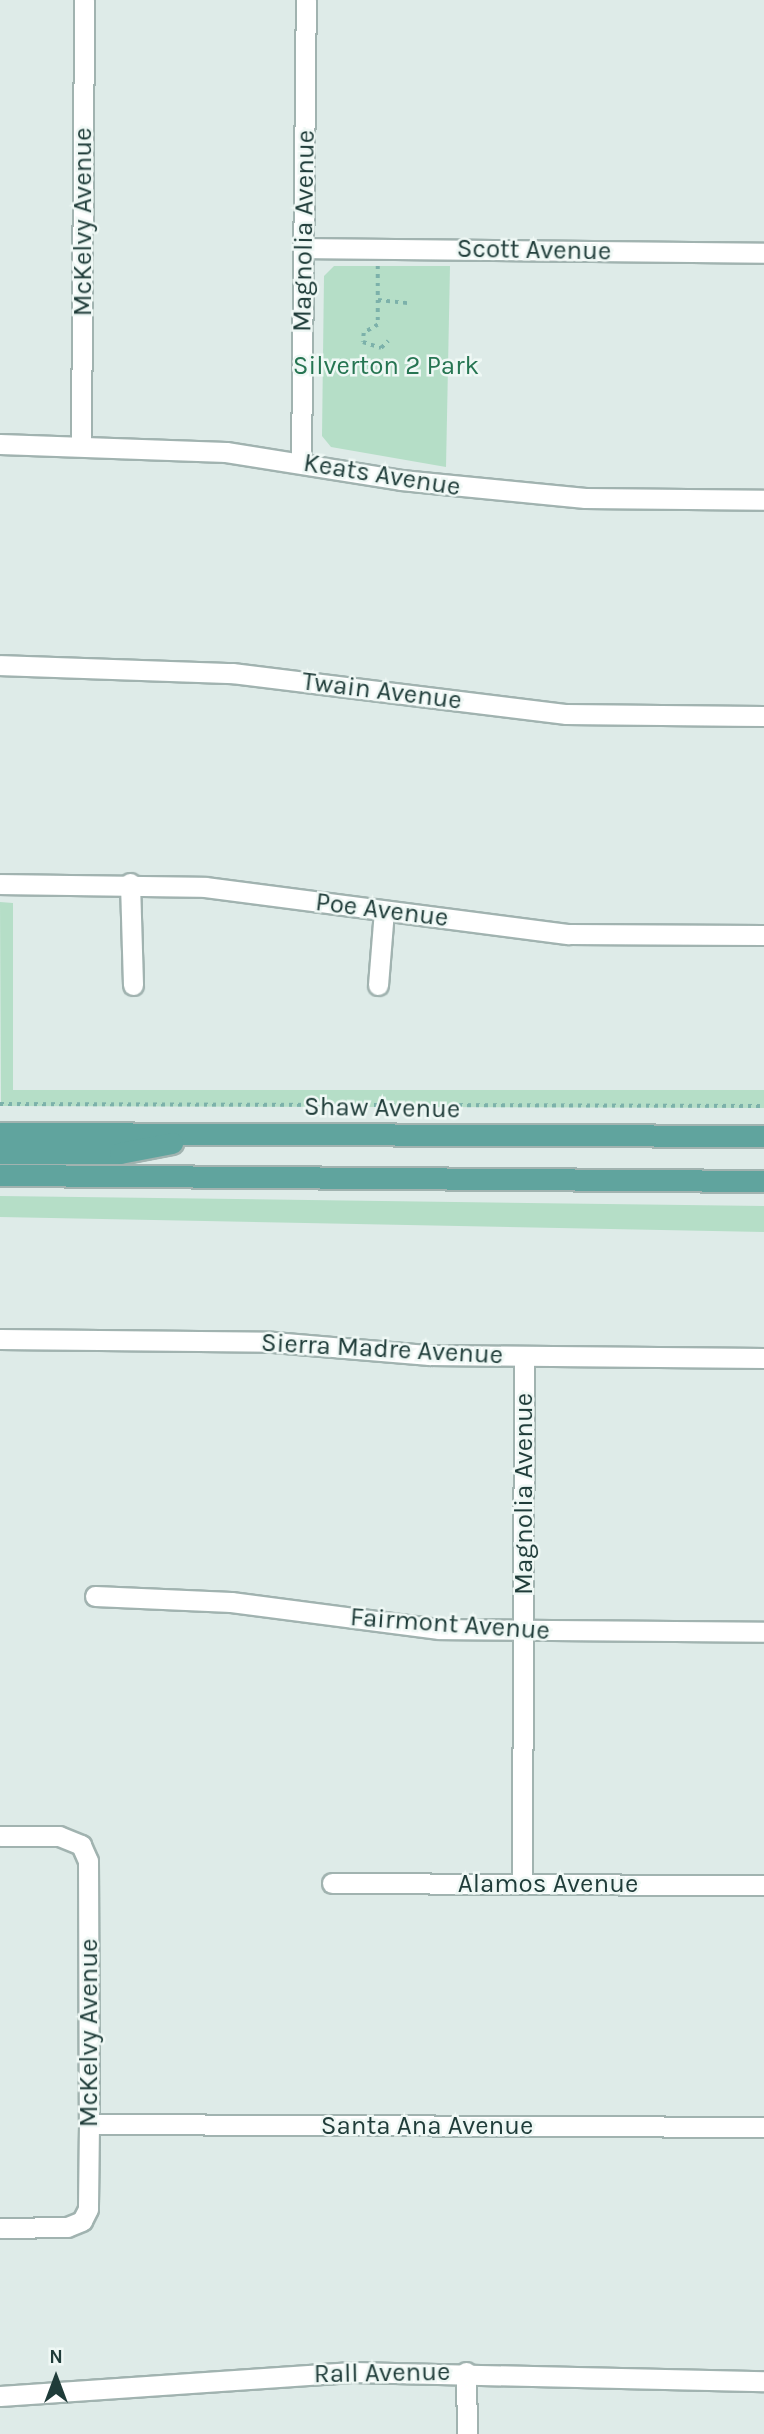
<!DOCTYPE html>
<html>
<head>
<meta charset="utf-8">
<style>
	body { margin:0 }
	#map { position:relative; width:764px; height:2434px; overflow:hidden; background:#deebe8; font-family:Karla,sans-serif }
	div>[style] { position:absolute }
	.green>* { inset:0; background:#b5dec7 }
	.path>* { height:3.5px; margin-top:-1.75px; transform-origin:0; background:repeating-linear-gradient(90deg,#7cb1aa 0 3.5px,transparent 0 8.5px) }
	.roads { filter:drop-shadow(2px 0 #a1b3b0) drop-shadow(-2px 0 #a1b3b0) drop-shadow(0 2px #a1b3b0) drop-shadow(0 -2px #a1b3b0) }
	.minor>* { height:19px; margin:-9.5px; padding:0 9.5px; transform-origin:9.5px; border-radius:9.5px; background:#fff }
	.primary>* { height:21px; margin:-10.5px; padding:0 10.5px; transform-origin:10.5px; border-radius:10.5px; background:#60a49e }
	span { translate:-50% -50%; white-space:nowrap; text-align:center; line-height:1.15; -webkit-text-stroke:5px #eff8f5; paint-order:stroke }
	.street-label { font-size:26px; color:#1f3c39 }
	.park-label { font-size:26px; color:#267552 }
	.north { position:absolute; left:21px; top:2343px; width:70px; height:70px; -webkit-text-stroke:5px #eff8f5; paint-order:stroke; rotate:0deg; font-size:19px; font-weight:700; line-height:28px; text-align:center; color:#1f3c39 }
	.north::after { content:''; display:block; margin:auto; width:24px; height:32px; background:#1f3c39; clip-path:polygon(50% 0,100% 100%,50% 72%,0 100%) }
</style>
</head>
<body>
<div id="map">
	<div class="green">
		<i style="clip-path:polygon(334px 266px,450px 266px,446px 467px,331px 447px,322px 436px,324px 276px)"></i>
		<i style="clip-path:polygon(0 902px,13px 903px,13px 1090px,764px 1090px,764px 1108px,1px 1106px)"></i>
		<i style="clip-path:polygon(0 1196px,764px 1206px,764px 1232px,0 1217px)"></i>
	</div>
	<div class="path">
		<i style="left:378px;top:266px;width:34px;rotate:90deg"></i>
		<i style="left:378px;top:300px;width:30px;rotate:6deg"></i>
		<i style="left:378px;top:300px;width:25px;rotate:90deg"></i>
		<i style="left:378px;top:325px;width:16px;rotate:150deg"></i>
		<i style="left:364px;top:333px;width:9px;rotate:96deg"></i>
		<i style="left:363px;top:342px;width:19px;rotate:18deg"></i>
		<i style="left:381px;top:348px;width:10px;rotate:-45deg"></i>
		<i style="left:0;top:1104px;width:764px;rotate:0.15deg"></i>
	</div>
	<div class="roads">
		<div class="minor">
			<i style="left:305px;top:248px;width:459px;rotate:0.6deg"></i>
			<i style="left:0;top:444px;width:226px;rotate:2deg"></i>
			<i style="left:226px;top:452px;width:177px;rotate:9.1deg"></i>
			<i style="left:401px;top:480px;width:185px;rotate:5.6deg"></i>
			<i style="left:585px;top:498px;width:179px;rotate:0.6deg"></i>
			<i style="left:81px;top:445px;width:445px;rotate:-89.6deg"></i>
			<i style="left:301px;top:463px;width:463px;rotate:-89.4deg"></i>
			<i style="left:0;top:665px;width:232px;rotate:2deg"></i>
			<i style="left:232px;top:673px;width:337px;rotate:7deg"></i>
			<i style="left:566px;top:714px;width:198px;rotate:0.6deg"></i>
			<i style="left:130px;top:883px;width:102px;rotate:88.3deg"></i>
			<i style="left:0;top:884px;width:205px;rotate:0.8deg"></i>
			<i style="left:205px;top:887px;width:367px;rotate:7.4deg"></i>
			<i style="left:569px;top:934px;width:195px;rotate:0.3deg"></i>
			<i style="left:378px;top:985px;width:74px;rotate:-85.4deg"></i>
			<i style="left:0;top:1339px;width:273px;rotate:0.6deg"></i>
			<i style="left:273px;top:1342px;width:157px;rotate:4.8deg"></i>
			<i style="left:429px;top:1355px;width:335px;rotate:0.5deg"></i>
			<i style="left:95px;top:1596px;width:136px;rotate:2.5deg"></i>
			<i style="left:231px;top:1602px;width:210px;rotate:7.4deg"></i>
			<i style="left:439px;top:1629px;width:325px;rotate:0.5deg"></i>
			<i style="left:0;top:1836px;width:59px"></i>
			<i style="left:59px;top:1836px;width:24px;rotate:22deg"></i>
			<i style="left:81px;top:1845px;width:17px;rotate:66deg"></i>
			<i style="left:88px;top:1861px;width:263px;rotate:89.8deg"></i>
			<i style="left:89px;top:2124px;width:85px;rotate:90.7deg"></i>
			<i style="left:88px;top:2209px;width:13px;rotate:117deg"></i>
			<i style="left:82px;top:2221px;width:16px;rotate:158deg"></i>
			<i style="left:67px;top:2227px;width:67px;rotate:179.1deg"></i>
			<i style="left:332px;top:1883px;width:432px;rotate:0.3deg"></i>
			<i style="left:522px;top:1884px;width:527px;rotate:-89.78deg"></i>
			<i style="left:89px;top:2124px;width:675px;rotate:0.25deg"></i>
			<i style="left:466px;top:2372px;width:62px;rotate:89.1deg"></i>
			<i style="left:0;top:2396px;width:353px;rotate:-3.9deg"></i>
			<i style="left:352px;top:2372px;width:412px;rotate:1.3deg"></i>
		</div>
		<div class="primary">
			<i style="left:0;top:1133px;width:764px;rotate:0.22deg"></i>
			<i style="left:0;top:1153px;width:120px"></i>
			<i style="left:120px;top:1153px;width:53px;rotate:-10.9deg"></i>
			<i style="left:0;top:1175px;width:764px;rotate:0.45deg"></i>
		</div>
	</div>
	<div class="street-label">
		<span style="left:83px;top:222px;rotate:-90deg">McKelvy Avenue</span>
		<span style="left:304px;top:231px;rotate:-89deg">Magnolia Avenue</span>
		<span style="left:534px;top:250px;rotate:1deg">Scott Avenue</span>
		<span style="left:382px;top:475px;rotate:9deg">Keats Avenue</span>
		<span style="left:382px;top:691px;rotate:7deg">Twain Avenue</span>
		<span style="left:382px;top:910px;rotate:7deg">Poe Avenue</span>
		<span style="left:382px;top:1108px;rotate:1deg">Shaw Avenue</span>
		<span style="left:382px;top:1349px;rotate:3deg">Sierra Madre Avenue</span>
		<span style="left:524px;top:1494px;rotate:-90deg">Magnolia Avenue</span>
		<span style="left:450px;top:1624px;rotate:4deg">Fairmont Avenue</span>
		<span style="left:548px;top:1884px">Alamos Avenue</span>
		<span style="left:89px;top:2033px;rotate:-90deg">McKelvy Avenue</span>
		<span style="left:427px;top:2126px">Santa Ana Avenue</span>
		<span style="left:382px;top:2373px;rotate:-1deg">Rall Avenue</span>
	</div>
	<div class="park-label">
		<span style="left:386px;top:366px">Silverton 2 Park</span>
	</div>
	<div class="north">N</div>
</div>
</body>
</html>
